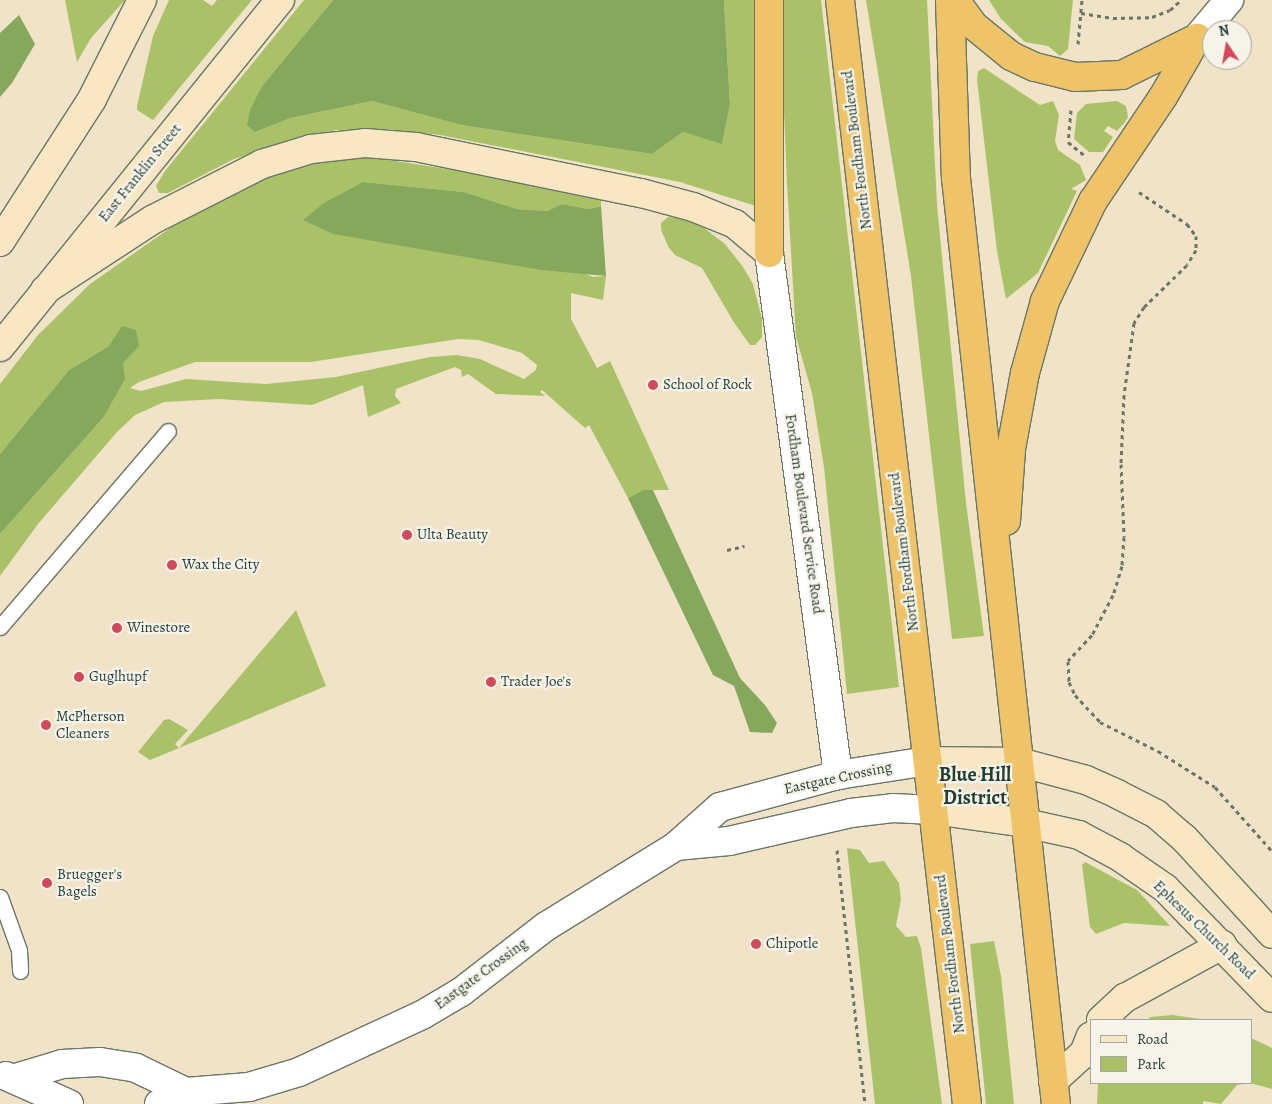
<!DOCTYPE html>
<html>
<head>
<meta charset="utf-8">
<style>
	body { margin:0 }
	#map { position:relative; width:1272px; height:1104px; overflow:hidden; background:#f0e3c7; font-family:Alegreya,serif }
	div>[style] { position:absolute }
	.green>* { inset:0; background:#a9c268 }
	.forest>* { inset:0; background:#86a85c }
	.path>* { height:3px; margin-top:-1.5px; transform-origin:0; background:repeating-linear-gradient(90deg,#687767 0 4px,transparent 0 8px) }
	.roads { filter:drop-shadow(1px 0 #687767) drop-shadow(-1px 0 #687767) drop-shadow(0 1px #687767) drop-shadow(0 -1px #687767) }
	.lane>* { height:15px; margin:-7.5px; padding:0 7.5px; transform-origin:7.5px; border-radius:7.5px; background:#fff }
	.street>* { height:28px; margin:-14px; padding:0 14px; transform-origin:14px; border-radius:14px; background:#fff }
	.secondary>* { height:28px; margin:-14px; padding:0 14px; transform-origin:14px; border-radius:14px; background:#f9e7c3 }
	.highway>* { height:28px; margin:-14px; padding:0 14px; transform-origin:14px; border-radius:14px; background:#efc469 }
	.dots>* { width:14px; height:14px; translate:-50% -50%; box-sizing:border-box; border:2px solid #f7f3e8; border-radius:50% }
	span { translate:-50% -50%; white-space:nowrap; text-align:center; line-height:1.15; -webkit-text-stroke:4.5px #f7f3e8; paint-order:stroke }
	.street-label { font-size:15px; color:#1f3d34 }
	.poi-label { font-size:15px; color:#1f3d34 }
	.left { translate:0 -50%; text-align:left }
	.district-label { font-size:20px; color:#1f3d34; font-weight:700 }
	.legend { position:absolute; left:1090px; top:1019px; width:162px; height:65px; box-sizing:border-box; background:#f7f3e8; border:1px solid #a1aaa0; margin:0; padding:6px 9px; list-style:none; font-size:15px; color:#1f3d34 }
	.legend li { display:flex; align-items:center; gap:10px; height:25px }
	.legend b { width:25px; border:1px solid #a1aaa0 }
	.north { position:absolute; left:1202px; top:20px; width:50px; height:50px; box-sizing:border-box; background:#f7f3e8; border:1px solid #a1aaa0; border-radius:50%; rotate:348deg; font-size:14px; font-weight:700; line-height:20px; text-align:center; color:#1f3d34 }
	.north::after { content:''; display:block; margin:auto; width:18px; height:22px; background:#d1495b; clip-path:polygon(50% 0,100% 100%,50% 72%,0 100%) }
</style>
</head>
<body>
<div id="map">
	<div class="green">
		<i style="clip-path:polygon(65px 0,125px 0,91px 38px,77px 62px)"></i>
		<i style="clip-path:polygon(169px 0,203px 0,212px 6px,217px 0,252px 0,153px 120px,137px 110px,137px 106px,153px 36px)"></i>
		<i style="clip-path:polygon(304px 0,333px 0,262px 86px,255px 132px,291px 118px,372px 101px,461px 125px,652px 154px,683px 132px,722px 143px,730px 104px,724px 0,758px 0,756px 206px,680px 182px,440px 135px,387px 129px,336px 130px,280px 144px,234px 159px,168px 193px,159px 193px,156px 186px,165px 171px)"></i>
		<i style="clip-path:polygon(784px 0,821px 0,899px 687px,847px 694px,824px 467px,812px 393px,796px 337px,787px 183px,781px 39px)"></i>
		<i style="clip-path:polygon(866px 0,927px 0,937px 205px,966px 503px,984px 636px,952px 639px,911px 276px)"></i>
		<i style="clip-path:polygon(989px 0,1073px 0,1068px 49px,1060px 56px,1048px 46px,1025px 42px,1001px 19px)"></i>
		<i style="clip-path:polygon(984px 68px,1040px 105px,1053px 101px,1059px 115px,1055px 141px,1058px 150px,1080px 165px,1086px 180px,1071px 189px,1077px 191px,1038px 273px,1006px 299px,997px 251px,977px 80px,978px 71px)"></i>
		<i style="clip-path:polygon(1117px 101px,1126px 106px,1128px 117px,1125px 122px,1117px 131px,1108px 126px,1104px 131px,1113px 137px,1103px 152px,1089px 152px,1074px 139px,1077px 113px,1086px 104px)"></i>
		<i style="clip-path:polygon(evenodd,363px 156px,595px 192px,601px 196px,601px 206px,589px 209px,562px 204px,547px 211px,517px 209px,464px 192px,363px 182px,593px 277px,606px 276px,603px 300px,571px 293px,571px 319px,597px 368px,610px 361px,669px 490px,643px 490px,628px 498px,589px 425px,585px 428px,542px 390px,540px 392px,545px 396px,496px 394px,468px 374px,462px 377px,461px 370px,455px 367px,396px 389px,395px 396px,401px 403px,368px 417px,363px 385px,312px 405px,219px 399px,164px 402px,135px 415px,117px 432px,38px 524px,0 576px,0 534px,103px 418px,111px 401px,109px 346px,69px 370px,0 454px,0 384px,38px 335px,90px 284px,173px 226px,281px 171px,309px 163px,363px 156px,458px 339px,479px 340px,522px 353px,537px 365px,536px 370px,524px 379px,480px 359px,457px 355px,430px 357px,336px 377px,266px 384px,186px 379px,141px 391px,130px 388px,139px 382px,195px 362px,311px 362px,458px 339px)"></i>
		<i style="clip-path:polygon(668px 217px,685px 219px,704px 228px,725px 244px,743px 267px,753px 284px,762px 319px,762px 337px,755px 345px,750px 345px,735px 324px,702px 268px,675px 255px,669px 248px,661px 230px,661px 223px)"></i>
		<i style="clip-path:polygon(296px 610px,326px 686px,179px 748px,150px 760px,138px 752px,164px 720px,169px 719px,188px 730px,175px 744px,179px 748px)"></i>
		<i style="clip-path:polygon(847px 848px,860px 850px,869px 863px,884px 861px,899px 883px,901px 899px,896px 926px,906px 937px,917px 936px,921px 948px,942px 1104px,875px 1104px)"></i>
		<i style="clip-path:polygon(1085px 862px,1137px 890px,1170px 926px,1124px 923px,1096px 934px,1090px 927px,1082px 865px)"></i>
		<i style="clip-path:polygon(994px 941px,1001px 976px,1014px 1104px,986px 1104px,970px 944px)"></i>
		<i style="clip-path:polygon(1172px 1015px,1201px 1019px,1203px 1020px,1148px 1020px,1150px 1017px)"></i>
		<i style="clip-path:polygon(1251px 1038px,1272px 1048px,1272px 1089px,1250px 1083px,1237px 1085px,1221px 1104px,1203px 1101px,1203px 1104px,1097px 1104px,1098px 1083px,1251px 1083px)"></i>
	</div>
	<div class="forest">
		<i style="clip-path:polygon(333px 0,724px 0,730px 104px,722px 144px,683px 132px,652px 154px,461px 125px,372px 101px,291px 118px,255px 132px,247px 125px,250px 110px,262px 86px)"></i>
		<i style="clip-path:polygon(19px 15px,35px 44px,12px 83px,0 97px,0 33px)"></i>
		<i style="clip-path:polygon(363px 182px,464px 192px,517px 209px,547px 211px,562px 204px,589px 209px,601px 206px,606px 276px,541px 270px,333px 234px,303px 220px,324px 203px)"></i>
		<i style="clip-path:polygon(122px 326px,136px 330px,139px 346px,123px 363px,125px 379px,103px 418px,0 534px,0 454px,69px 370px,109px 346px)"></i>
		<i style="clip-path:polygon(643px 490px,653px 490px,740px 678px,765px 705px,777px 723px,772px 733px,750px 732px,734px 686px,713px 675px,628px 498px)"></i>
	</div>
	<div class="path">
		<i style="left:1081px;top:13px;width:32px;rotate:9deg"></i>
		<i style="left:1113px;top:18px;width:39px;rotate:-1deg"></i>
		<i style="left:1152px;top:17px;width:19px;rotate:-21deg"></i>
		<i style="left:1170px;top:10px;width:15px;rotate:-42deg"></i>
		<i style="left:1078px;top:44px;width:44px;rotate:-84.8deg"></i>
		<i style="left:1071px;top:110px;width:32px;rotate:95deg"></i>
		<i style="left:1068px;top:142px;width:21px;rotate:39deg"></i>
		<i style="left:1139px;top:192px;width:58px;rotate:33.7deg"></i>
		<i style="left:1187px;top:224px;width:15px;rotate:53deg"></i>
		<i style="left:1196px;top:236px;width:14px;rotate:90deg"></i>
		<i style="left:1196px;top:250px;width:17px;rotate:121deg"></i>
		<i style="left:1187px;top:265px;width:60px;rotate:135.7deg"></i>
		<i style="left:1144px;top:307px;width:19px;rotate:122deg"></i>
		<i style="left:1134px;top:323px;width:73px;rotate:97.9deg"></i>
		<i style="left:1124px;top:395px;width:69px;rotate:92.5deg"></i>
		<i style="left:1121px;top:464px;width:73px;rotate:87.6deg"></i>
		<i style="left:1124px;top:537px;width:29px;rotate:94deg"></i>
		<i style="left:1122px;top:566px;width:30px;rotate:107deg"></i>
		<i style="left:1113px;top:595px;width:45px;rotate:117.7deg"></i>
		<i style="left:1092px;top:635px;width:35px;rotate:133deg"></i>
		<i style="left:1068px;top:661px;width:21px;rotate:87deg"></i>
		<i style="left:1069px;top:682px;width:14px;rotate:65deg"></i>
		<i style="left:1075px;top:695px;width:37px;rotate:47deg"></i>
		<i style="left:1100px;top:722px;width:65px;rotate:26.6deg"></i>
		<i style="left:1158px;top:751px;width:67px;rotate:32.3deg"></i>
		<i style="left:1215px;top:787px;width:86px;rotate:48.3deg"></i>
		<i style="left:727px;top:550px;width:18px;rotate:-13deg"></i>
		<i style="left:837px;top:850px;width:256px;rotate:83.7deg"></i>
	</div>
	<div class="roads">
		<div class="lane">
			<i style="left:0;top:627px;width:258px;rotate:-49.4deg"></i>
			<i style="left:0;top:897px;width:56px;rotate:70.3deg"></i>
			<i style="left:19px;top:950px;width:21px;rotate:87deg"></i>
		</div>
		<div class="street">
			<i style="left:1197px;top:38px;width:50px;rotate:-49.9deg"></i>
			<i style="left:769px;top:253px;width:527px;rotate:82.47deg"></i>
			<i style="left:676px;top:846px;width:53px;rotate:-5.4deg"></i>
			<i style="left:729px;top:841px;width:125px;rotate:-12.9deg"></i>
			<i style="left:851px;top:813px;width:42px;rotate:-6.8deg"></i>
			<i style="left:893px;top:808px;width:40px;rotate:2.9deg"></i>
			<i style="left:6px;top:1076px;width:69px;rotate:24deg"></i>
			<i style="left:16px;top:1078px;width:48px;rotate:-16.9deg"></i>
			<i style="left:62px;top:1064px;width:38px;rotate:-3deg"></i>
			<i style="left:100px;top:1062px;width:36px;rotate:9deg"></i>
			<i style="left:136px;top:1068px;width:55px;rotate:25.6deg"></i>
			<i style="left:159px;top:1104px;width:30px;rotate:-24deg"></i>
			<i style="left:186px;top:1092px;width:63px;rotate:-4.5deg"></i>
			<i style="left:249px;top:1087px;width:52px;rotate:-16.7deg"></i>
			<i style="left:299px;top:1072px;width:136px;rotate:-24.9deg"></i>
			<i style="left:422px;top:1015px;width:45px;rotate:-30.5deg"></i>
			<i style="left:461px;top:992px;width:106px;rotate:-37.7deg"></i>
			<i style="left:545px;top:927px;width:154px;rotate:-31.7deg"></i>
			<i style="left:676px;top:846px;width:59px;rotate:-41.6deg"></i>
			<i style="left:720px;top:807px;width:122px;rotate:-15.2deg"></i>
			<i style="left:838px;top:775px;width:90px;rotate:-8.9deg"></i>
		</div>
		<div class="secondary">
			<i style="left:0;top:242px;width:170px;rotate:-57.2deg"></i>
			<i style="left:92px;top:99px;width:111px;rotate:-63.2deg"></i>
			<i style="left:45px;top:290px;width:128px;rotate:-33.2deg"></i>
			<i style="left:152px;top:220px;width:123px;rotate:-27deg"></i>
			<i style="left:262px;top:164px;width:51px;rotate:-17deg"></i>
			<i style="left:311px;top:149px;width:54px;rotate:-6.3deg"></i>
			<i style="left:365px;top:143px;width:51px;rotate:4.5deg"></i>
			<i style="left:416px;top:147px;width:230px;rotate:11.6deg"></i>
			<i style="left:641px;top:193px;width:54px;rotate:15.1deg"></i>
			<i style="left:693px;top:207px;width:45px;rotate:22deg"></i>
			<i style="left:735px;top:224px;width:45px;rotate:40.5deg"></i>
			<i style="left:0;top:347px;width:446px;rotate:-51.1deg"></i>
			<i style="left:927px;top:761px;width:92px;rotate:0.6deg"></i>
			<i style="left:1019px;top:762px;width:69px;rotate:15deg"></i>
			<i style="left:1086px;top:780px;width:34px;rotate:24deg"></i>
			<i style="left:1117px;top:794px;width:44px;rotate:27.1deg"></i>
			<i style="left:1156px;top:814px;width:37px;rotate:41deg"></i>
			<i style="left:1184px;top:838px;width:130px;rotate:47.5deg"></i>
			<i style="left:933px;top:810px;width:93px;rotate:8deg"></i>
			<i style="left:1025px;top:823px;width:55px;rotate:12.5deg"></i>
			<i style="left:1079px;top:835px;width:47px;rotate:28.2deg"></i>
			<i style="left:1120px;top:857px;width:55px;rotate:34.6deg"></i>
			<i style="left:1165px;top:888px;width:153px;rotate:45.8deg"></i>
			<i style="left:1101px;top:1020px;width:33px;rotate:-43deg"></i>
			<i style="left:1125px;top:998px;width:111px;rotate:-28.7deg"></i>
			<i style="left:1053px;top:1081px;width:42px;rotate:-42.1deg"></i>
			<i style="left:1084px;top:1053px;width:18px;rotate:-68deg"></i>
		</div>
		<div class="highway">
			<i style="left:769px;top:0;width:253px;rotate:90deg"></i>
			<i style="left:840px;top:0;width:1111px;rotate:83.44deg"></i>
			<i style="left:950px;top:0;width:178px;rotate:88.1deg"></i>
			<i style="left:956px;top:178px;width:931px;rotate:83.84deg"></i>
			<i style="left:955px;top:0;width:31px;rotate:54deg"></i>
			<i style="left:973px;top:25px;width:49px;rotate:39.2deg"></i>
			<i style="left:1011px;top:56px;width:26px;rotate:25deg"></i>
			<i style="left:1035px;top:67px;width:41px;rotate:14deg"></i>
			<i style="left:1075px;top:77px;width:47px;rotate:-2.4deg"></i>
			<i style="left:1122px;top:75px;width:84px;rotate:-26.3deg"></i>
			<i style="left:1006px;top:521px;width:72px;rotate:-86deg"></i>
			<i style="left:1011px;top:449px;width:77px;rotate:-79.6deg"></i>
			<i style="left:1025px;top:373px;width:75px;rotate:-74.5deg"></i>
			<i style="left:1045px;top:301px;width:111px;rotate:-64.4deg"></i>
			<i style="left:1093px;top:201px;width:125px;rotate:-56.1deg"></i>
			<i style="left:1163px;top:97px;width:68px;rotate:-60deg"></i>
		</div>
	</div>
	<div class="dots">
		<i style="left:653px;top:385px;background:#d1495b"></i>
		<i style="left:407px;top:535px;background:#d1495b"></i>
		<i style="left:172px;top:565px;background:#d1495b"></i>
		<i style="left:117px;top:628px;background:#d1495b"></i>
		<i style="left:79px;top:677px;background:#d1495b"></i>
		<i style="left:491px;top:682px;background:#d1495b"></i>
		<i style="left:46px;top:725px;background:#d1495b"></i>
		<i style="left:47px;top:883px;background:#d1495b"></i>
		<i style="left:756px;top:944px;background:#d1495b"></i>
	</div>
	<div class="street-label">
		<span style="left:857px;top:150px;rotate:-97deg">North Fordham Boulevard</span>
		<span style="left:140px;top:173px;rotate:-51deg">East Franklin Street</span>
		<span style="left:804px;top:514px;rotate:82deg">Fordham Boulevard Service Road</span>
		<span style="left:904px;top:552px;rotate:-97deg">North Fordham Boulevard</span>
		<span style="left:838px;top:778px;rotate:-12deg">Eastgate Crossing</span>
		<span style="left:1204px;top:930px;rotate:44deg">Ephesus Church Road</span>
		<span style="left:950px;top:954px;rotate:-97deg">North Fordham Boulevard</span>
		<span style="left:481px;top:974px;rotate:-36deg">Eastgate Crossing</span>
	</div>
	<div class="poi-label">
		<span class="left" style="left:663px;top:385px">School of Rock</span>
		<span class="left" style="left:417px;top:535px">Ulta Beauty</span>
		<span class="left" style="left:182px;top:565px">Wax the City</span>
		<span class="left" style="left:127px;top:628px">Winestore</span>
		<span class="left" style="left:89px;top:677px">Guglhupf</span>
		<span class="left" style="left:501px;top:682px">Trader Joe's</span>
		<span class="left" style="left:56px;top:725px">McPherson<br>Cleaners</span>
		<span class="left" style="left:57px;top:883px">Bruegger's<br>Bagels</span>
		<span class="left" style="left:766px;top:944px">Chipotle</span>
	</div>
	<div class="district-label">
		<span style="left:975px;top:786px">Blue Hill<br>District</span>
	</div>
	<ul class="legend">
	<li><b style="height:6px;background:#f9e7c3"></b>Road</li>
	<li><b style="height:14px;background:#a9c268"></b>Park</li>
	</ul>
	<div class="north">N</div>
</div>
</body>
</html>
